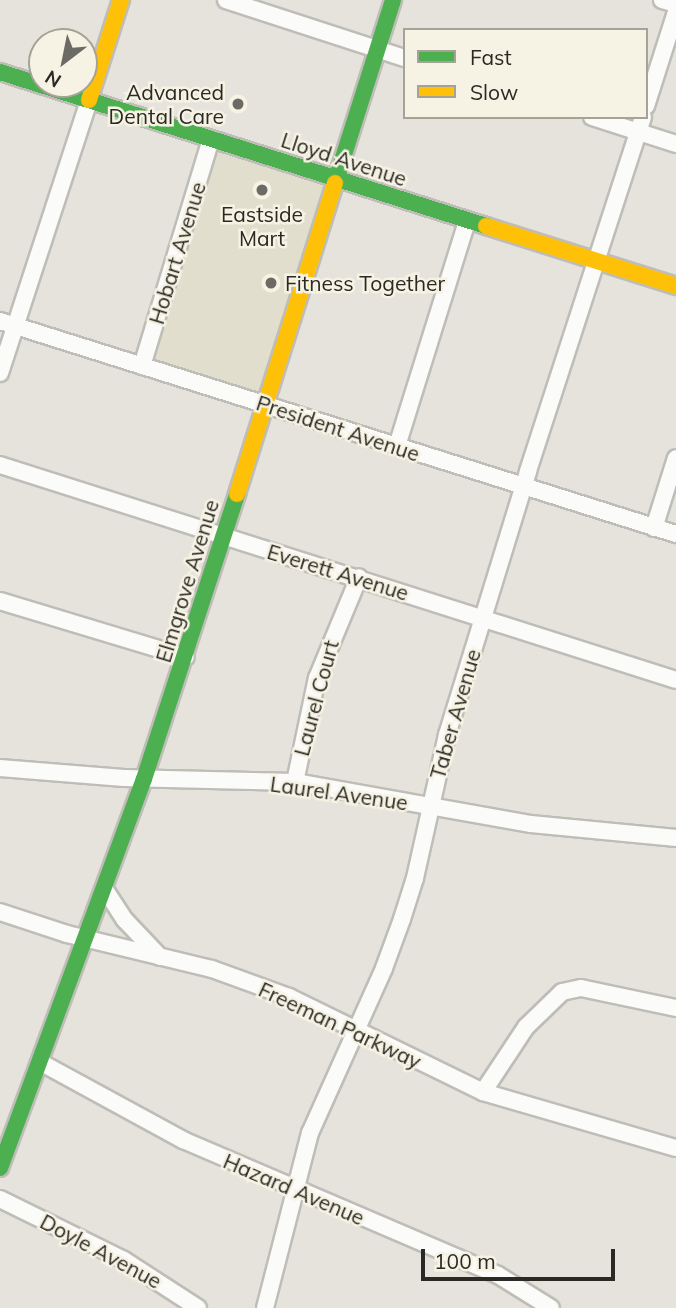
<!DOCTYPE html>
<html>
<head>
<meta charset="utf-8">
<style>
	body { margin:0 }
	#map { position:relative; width:676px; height:1308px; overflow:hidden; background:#e5e3db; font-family:Mulish,sans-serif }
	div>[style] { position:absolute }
	.built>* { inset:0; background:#e1decd; transform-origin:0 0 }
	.roads { filter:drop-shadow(2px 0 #bebdb7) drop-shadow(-2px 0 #bebdb7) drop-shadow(0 2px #bebdb7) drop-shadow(0 -2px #bebdb7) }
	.street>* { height:16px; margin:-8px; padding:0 8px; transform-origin:8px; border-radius:8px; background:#fbfbfa }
	.fast>* { height:16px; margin:-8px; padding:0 8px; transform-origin:8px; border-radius:8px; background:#4caf50 }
	.slow>* { height:16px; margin:-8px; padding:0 8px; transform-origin:8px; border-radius:8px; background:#ffc107 }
	.dots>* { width:19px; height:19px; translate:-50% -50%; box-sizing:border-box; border:4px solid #f6f3e4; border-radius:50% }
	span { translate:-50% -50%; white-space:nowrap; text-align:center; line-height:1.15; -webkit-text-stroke:5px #f6f3e4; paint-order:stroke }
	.poi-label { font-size:21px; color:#2b2924 }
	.right { translate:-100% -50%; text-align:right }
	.left { translate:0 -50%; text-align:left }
	.street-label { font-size:21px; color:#2b2924 }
	.legend { position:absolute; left:403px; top:28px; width:245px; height:91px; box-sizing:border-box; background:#f6f3e4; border:2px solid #a5a297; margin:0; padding:9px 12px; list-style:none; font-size:21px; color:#2b2924 }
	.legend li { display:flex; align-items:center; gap:14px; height:35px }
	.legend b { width:35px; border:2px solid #a5a297 }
	.north { position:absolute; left:28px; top:28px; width:70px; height:70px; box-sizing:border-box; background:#f6f3e4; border:2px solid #a5a297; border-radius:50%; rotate:212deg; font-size:19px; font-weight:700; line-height:28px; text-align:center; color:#2b2924 }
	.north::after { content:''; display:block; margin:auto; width:24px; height:32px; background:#6c6a64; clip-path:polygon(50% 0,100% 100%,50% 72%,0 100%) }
	.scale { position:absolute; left:421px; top:1249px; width:194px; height:32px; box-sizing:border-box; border:4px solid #2b2924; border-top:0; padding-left:9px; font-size:21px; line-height:24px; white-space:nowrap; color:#2b2924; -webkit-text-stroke:5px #f6f3e4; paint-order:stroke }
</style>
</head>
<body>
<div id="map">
	<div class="built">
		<i style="left:212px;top:136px;width:128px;height:239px;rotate:17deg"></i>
	</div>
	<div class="roads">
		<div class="street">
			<i style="left:226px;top:0;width:188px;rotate:18deg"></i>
			<i style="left:662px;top:0;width:15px;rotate:16deg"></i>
			<i style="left:646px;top:106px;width:99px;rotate:-72.3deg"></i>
			<i style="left:592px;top:117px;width:88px;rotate:17.8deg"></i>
			<i style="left:0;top:321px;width:709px;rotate:17.49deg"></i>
			<i style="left:142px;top:366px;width:237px;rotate:-73.1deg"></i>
			<i style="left:0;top:373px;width:287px;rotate:-71.9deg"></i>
			<i style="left:397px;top:446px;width:236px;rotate:-72.7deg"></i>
			<i style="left:0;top:465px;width:709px;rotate:17.64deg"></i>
			<i style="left:654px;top:528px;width:73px;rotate:-72.6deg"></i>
			<i style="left:0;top:601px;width:194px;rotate:16.8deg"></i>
			<i style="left:0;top:768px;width:124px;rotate:4.6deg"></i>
			<i style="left:124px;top:778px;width:171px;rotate:1.3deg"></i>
			<i style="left:295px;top:782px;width:240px;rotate:10.1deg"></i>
			<i style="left:531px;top:824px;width:146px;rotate:5.5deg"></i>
			<i style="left:295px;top:782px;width:106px;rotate:-78.1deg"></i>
			<i style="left:317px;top:678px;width:109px;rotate:-67.4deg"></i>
			<i style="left:104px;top:888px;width:38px;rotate:57deg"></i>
			<i style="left:125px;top:920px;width:51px;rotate:46.6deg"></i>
			<i style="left:0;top:912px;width:71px;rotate:18.2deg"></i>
			<i style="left:67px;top:934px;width:149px;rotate:13.6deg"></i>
			<i style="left:212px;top:969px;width:82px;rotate:20deg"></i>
			<i style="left:289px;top:997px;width:216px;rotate:26.1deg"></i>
			<i style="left:483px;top:1092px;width:201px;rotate:16.2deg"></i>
			<i style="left:40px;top:1062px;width:163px;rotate:28.6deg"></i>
			<i style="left:183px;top:1140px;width:343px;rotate:23.2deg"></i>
			<i style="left:498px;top:1275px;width:62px;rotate:31.9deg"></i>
			<i style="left:483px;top:1092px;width:78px;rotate:-56.5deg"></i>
			<i style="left:526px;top:1027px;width:50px;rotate:-44.2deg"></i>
			<i style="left:562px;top:992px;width:19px;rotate:-12deg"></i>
			<i style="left:581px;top:988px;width:97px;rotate:11.9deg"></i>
			<i style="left:0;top:1199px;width:138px;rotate:26.2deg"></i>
			<i style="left:124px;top:1260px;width:88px;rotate:33deg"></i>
			<i style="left:265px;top:1308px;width:181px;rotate:-75.6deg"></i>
			<i style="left:310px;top:1133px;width:181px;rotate:-65.8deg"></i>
			<i style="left:384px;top:968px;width:52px;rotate:-69.8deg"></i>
			<i style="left:402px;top:919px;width:43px;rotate:-72.4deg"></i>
			<i style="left:415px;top:878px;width:147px;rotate:-77.4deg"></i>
			<i style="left:447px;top:735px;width:276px;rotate:-72.9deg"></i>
			<i style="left:528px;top:471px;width:372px;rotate:-72deg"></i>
		</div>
		<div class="fast">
			<i style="left:0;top:72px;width:510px;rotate:17.58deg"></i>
			<i style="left:335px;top:183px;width:192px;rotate:-72.4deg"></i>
			<i style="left:0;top:1168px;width:415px;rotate:-69.7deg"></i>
			<i style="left:144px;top:779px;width:300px;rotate:-71.9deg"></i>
		</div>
		<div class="slow">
			<i style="left:89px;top:100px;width:105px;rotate:-72.3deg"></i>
			<i style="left:486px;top:226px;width:199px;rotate:17.5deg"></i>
			<i style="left:237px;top:494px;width:326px;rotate:-72.5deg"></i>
		</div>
	</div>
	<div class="dots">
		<i style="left:238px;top:104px;background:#6c6a64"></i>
		<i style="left:262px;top:190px;background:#6c6a64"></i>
		<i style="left:271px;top:283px;background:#6c6a64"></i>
	</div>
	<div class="poi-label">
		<span class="right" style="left:224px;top:104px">Advanced<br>Dental Care</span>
		<span style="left:262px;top:226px">Eastside<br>Mart</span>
		<span class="left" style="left:285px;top:283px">Fitness Together</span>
	</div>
	<div class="street-label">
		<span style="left:344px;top:159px;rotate:18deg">Lloyd Avenue</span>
		<span style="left:177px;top:253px;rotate:-73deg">Hobart Avenue</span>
		<span style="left:338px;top:428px;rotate:18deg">President Avenue</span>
		<span style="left:338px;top:572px;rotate:17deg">Everett Avenue</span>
		<span style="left:187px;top:581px;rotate:-73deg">Elmgrove Avenue</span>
		<span style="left:316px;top:698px;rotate:-75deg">Laurel Court</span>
		<span style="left:455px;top:714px;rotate:-74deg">Taber Avenue</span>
		<span style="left:339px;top:793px;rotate:8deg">Laurel Avenue</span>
		<span style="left:340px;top:1025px;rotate:25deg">Freeman Parkway</span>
		<span style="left:294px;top:1189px;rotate:23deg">Hazard Avenue</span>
		<span style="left:101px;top:1251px;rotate:28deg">Doyle Avenue</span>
	</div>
	<ul class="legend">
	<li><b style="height:9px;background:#4caf50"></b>Fast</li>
	<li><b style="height:9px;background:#ffc107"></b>Slow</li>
	</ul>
	<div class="north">N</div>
	<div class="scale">100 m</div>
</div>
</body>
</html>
